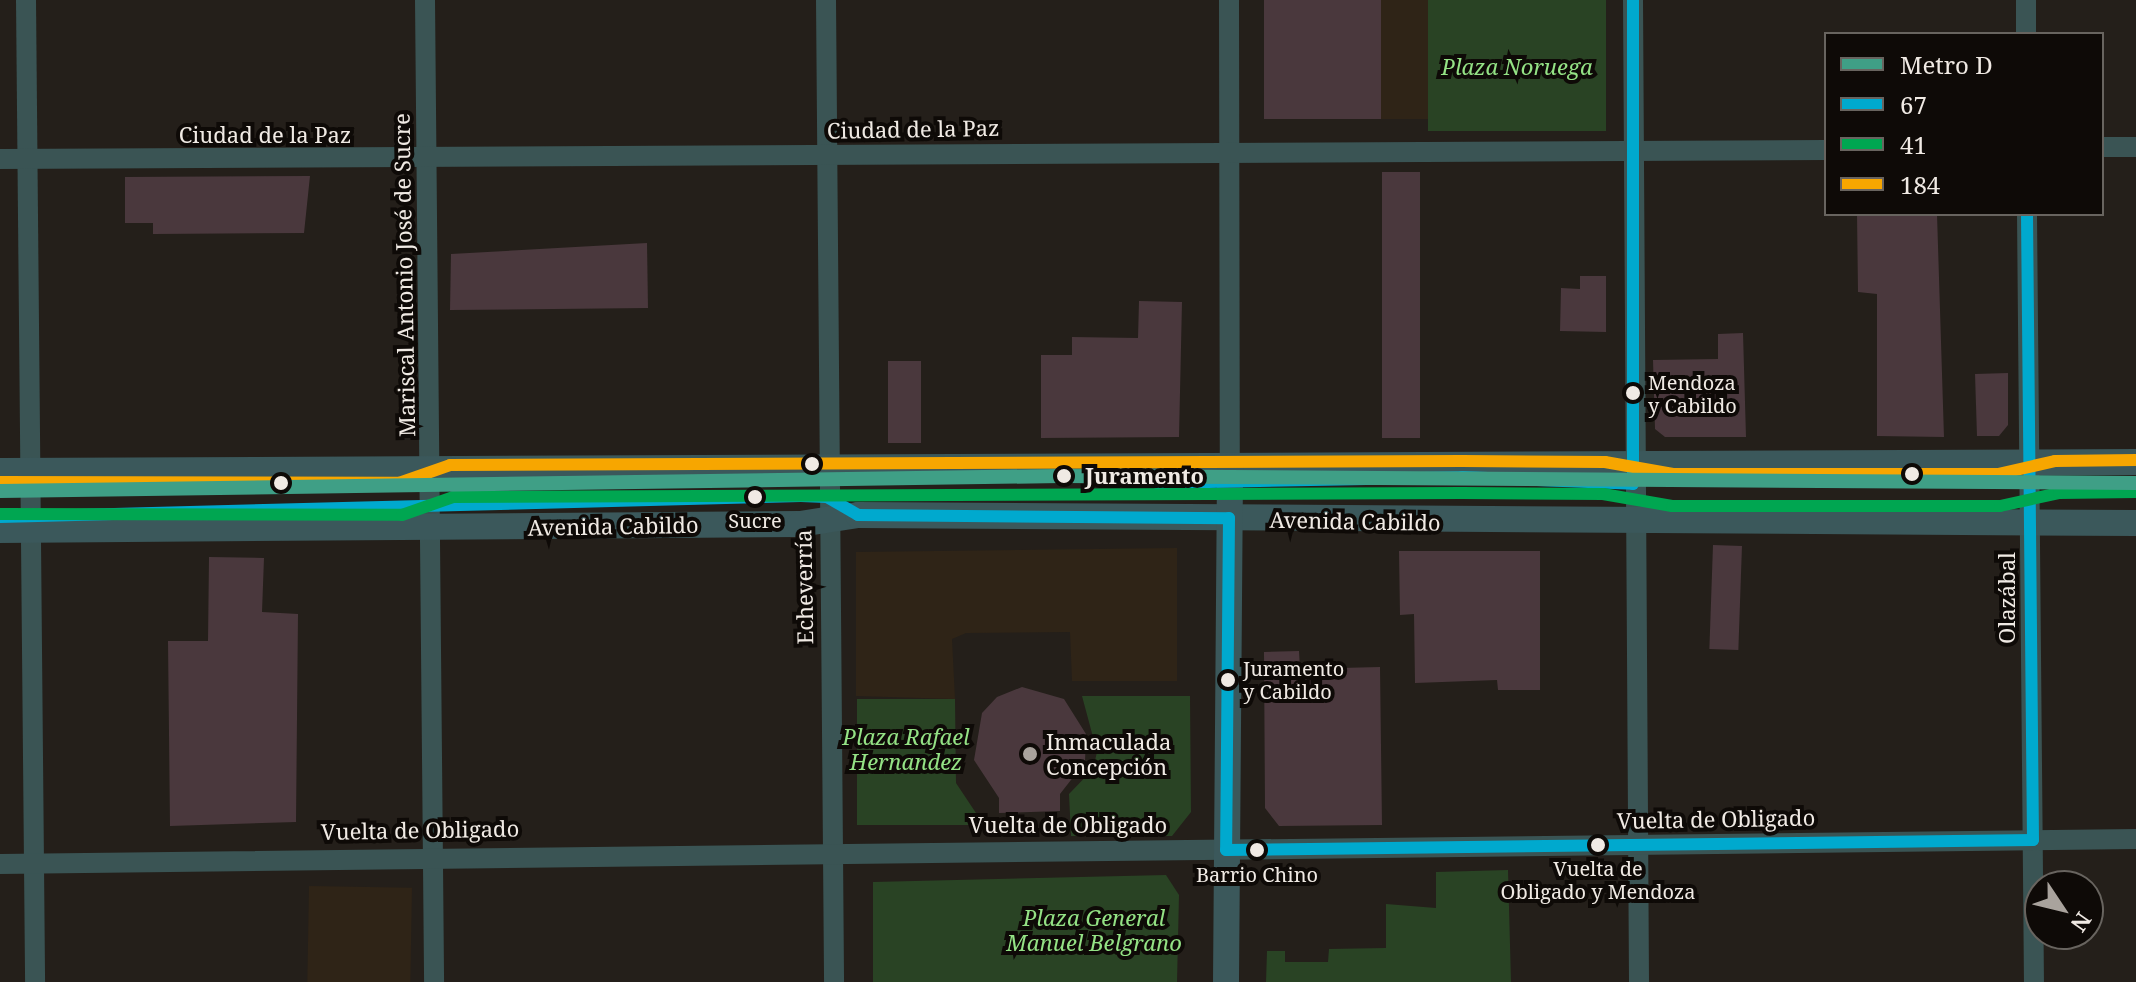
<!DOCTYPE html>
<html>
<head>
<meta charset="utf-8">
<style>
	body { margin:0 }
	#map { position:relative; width:2136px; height:982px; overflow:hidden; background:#241f1a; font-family:"Noto Serif",serif }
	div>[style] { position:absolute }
	.built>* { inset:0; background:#2f2417; transform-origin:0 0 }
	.green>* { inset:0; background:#294324; transform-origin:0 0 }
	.building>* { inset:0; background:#4a383d; transform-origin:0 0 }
	.minor>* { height:20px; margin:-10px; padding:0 10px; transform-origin:10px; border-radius:10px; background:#3a5454 }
	.major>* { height:26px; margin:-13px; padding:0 13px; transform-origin:13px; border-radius:13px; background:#3b585b }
	.bus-1>* { height:12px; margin:-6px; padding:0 6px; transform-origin:6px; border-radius:6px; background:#00a9ce }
	.bus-2>* { height:12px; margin:-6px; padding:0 6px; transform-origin:6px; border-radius:6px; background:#00a651 }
	.bus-3>* { height:12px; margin:-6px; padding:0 6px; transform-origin:6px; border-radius:6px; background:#f7a600 }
	.metro-1>* { height:14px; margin:-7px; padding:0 7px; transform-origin:7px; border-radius:7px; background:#3f9f86 }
	.dots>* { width:22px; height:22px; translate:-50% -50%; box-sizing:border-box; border:4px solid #0e0a07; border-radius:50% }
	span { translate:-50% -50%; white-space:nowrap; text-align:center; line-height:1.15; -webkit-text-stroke:8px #0e0a07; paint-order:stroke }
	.bus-label { font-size:20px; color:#f0eae4 }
	.left { translate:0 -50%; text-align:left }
	.park-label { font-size:22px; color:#94e285; font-style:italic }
	.street-label { font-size:22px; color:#f0eae4 }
	.stop-label { font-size:22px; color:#f0eae4; font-weight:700 }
	.poi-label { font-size:22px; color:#f0eae4 }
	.legend { position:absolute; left:1824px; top:32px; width:280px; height:184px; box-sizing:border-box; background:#0e0a07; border:2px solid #68645f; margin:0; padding:10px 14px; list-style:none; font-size:24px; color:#f0eae4 }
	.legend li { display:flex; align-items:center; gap:16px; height:40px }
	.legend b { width:40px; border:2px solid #68645f }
	.north { position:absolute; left:2024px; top:870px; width:80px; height:80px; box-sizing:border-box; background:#0e0a07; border:2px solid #68645f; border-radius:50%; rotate:125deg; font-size:22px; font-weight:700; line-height:32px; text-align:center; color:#f0eae4 }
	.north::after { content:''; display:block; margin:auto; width:28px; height:36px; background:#a9a39d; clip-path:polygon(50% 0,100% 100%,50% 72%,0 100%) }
</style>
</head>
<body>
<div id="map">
	<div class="built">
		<i style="left:1264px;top:0;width:164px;height:119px"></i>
		<i style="clip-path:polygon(1177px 548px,1177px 681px,1072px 681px,1070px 632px,966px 633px,952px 639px,955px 699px,856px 696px,856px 552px)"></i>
		<i style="left:309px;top:886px;width:103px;height:96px;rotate:1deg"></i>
	</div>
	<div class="green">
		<i style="left:1428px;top:0;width:178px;height:131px"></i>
		<i style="clip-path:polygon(1082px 696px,1190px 696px,1191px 812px,1172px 836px,1071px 836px,1069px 794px,1093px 769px,1097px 752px)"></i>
		<i style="clip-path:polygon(857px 699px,955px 699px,956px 783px,984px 825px,857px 825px)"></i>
		<i style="clip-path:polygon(1508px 870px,1511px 982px,1266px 982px,1267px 951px,1285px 951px,1285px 962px,1328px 962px,1329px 949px,1386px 948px,1386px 904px,1436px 908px,1436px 872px)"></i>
		<i style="clip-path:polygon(1166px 875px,1179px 895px,1177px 982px,873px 982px,873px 882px)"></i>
	</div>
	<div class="building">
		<i style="left:1264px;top:0;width:117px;height:119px"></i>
		<i style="left:1420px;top:172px;width:266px;height:38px;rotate:90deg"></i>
		<i style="clip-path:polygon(310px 176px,304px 233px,153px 234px,153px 223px,125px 223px,125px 177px)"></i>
		<i style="clip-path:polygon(1857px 214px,1937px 214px,1944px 437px,1877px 436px,1877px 294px,1858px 292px)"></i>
		<i style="clip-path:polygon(647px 243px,648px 308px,450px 310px,451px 254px)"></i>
		<i style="clip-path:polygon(1580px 276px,1606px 276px,1606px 332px,1560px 331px,1561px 288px,1580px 289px)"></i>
		<i style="clip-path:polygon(1139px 301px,1182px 302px,1179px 437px,1041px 438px,1041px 355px,1072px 355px,1072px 337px,1138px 338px)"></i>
		<i style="clip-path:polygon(1743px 333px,1746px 437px,1665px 437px,1655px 429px,1653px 360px,1718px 359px,1718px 334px)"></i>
		<i style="left:888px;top:361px;width:33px;height:82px"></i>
		<i style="clip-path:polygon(2008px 373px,2008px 425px,1999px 436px,1977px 436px,1975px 374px)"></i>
		<i style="left:1713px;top:545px;width:29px;height:104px;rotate:2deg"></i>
		<i style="clip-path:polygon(1399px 551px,1540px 551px,1540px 690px,1498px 690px,1497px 680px,1415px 683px,1414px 614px,1400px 615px)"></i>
		<i style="clip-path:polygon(209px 557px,264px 558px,262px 612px,298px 614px,296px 822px,170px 826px,168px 641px,208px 641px)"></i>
		<i style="clip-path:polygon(1299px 651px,1300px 669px,1380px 667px,1382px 825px,1279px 826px,1265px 808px,1264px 652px)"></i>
		<i style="clip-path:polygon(1022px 687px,1064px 699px,1086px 734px,1085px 762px,1060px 794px,1060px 811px,999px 813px,999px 798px,974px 760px,982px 713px,997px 697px)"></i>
	</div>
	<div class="minor">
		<i style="left:26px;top:0;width:982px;rotate:89.47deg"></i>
		<i style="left:425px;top:0;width:982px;rotate:89.47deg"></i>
		<i style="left:826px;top:0;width:982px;rotate:89.53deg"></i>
		<i style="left:1229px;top:0;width:467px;rotate:89.9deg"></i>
		<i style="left:1633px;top:0;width:982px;rotate:89.65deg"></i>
		<i style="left:2026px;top:0;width:34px;rotate:90deg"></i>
		<i style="left:2102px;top:147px;width:34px"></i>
		<i style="left:0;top:159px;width:1826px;rotate:-0.28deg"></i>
		<i style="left:2027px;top:214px;width:768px;rotate:89.48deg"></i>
		<i style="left:0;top:864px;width:2136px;rotate:-0.67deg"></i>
	</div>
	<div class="major">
		<i style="left:0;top:471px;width:2136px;rotate:-0.24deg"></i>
		<i style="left:0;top:530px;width:800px;rotate:-0.43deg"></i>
		<i style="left:800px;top:524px;width:59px;rotate:-8.8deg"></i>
		<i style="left:858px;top:515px;width:1278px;rotate:0.36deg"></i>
		<i style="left:1226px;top:982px;width:515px;rotate:-89.55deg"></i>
	</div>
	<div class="bus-1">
		<i style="left:1157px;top:483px;width:305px;rotate:-1.1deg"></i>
		<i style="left:1462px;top:477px;width:171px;rotate:2.3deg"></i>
		<i style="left:1633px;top:484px;width:484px;rotate:-90deg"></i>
		<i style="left:0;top:517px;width:801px;rotate:-1.5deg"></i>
		<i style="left:801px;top:496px;width:26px;rotate:2deg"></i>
		<i style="left:827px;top:497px;width:36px;rotate:30deg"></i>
		<i style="left:858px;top:515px;width:371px;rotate:0.5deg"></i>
		<i style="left:1229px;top:518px;width:332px;rotate:90.5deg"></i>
		<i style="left:1226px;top:850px;width:807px;rotate:-0.71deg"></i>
		<i style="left:2033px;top:840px;width:626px;rotate:-90.55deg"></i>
	</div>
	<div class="bus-2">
		<i style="left:0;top:514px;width:402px;rotate:0.1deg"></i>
		<i style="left:402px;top:515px;width:54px;rotate:-19.4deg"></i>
		<i style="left:453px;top:497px;width:1009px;rotate:-0.23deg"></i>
		<i style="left:1462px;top:493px;width:141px;rotate:0.4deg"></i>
		<i style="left:1603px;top:494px;width:70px;rotate:9.9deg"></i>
		<i style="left:1672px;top:506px;width:328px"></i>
		<i style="left:2000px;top:506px;width:60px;rotate:-12.4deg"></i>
		<i style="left:2059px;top:493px;width:77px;rotate:-0.7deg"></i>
	</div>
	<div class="bus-3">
		<i style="left:0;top:482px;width:399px;rotate:0.1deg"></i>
		<i style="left:399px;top:483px;width:54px;rotate:-19.4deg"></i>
		<i style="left:450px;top:465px;width:1012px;rotate:-0.23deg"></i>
		<i style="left:1462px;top:461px;width:143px;rotate:0.4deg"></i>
		<i style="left:1605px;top:462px;width:69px;rotate:10deg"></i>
		<i style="left:1673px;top:474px;width:325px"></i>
		<i style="left:1998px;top:474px;width:58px;rotate:-12.8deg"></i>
		<i style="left:2055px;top:461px;width:81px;rotate:-0.7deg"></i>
	</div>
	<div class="metro-1">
		<i style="left:0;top:491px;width:1061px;rotate:-0.81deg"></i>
		<i style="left:1061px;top:476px;width:1075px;rotate:0.37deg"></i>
	</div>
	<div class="dots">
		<i style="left:1633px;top:393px;background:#f0eae4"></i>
		<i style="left:812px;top:464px;background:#f0eae4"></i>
		<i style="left:1912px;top:474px;background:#f0eae4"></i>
		<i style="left:1064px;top:476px;background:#f0eae4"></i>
		<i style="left:281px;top:483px;background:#f0eae4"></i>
		<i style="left:755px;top:497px;background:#f0eae4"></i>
		<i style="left:1228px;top:680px;background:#f0eae4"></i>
		<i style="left:1030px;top:754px;background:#a9a39d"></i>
		<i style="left:1598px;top:845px;background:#f0eae4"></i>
		<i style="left:1257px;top:850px;background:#f0eae4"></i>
	</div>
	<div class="bus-label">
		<span class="left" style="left:1648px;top:394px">Mendoza<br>y Cabildo</span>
		<span style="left:755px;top:520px">Sucre</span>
		<span class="left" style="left:1243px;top:680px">Juramento<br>y Cabildo</span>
		<span style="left:1598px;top:880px">Vuelta de<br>Obligado y Mendoza</span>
		<span style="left:1257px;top:874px">Barrio Chino</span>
	</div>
	<div class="park-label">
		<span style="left:1517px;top:67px">Plaza Noruega</span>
		<span style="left:906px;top:749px">Plaza Rafael<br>Hernandez</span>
		<span style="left:1094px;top:930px">Plaza General<br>Manuel Belgrano</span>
	</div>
	<div class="street-label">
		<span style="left:913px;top:129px;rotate:-1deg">Ciudad de la Paz</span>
		<span style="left:265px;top:135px">Ciudad de la Paz</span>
		<span style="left:404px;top:275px;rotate:-91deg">Mariscal Antonio José de Sucre</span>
		<span style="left:1355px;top:521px;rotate:1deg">Avenida Cabildo</span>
		<span style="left:613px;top:526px;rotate:-1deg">Avenida Cabildo</span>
		<span style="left:804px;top:587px;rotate:-91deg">Echeverría</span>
		<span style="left:2007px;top:598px;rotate:-90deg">Olazábal</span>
		<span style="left:1716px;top:819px;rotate:-1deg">Vuelta de Obligado</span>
		<span style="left:1068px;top:825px">Vuelta de Obligado</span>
		<span style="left:420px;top:830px;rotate:-1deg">Vuelta de Obligado</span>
	</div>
	<div class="stop-label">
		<span class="left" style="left:1085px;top:476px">Juramento</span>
	</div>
	<div class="poi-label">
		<span class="left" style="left:1046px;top:754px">Inmaculada<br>Concepción</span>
	</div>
	<ul class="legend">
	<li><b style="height:10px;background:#3f9f86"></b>Metro D</li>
	<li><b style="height:10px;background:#00a9ce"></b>67</li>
	<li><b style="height:10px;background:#00a651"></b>41</li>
	<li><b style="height:10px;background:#f7a600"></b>184</li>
	</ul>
	<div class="north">N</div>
</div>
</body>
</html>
